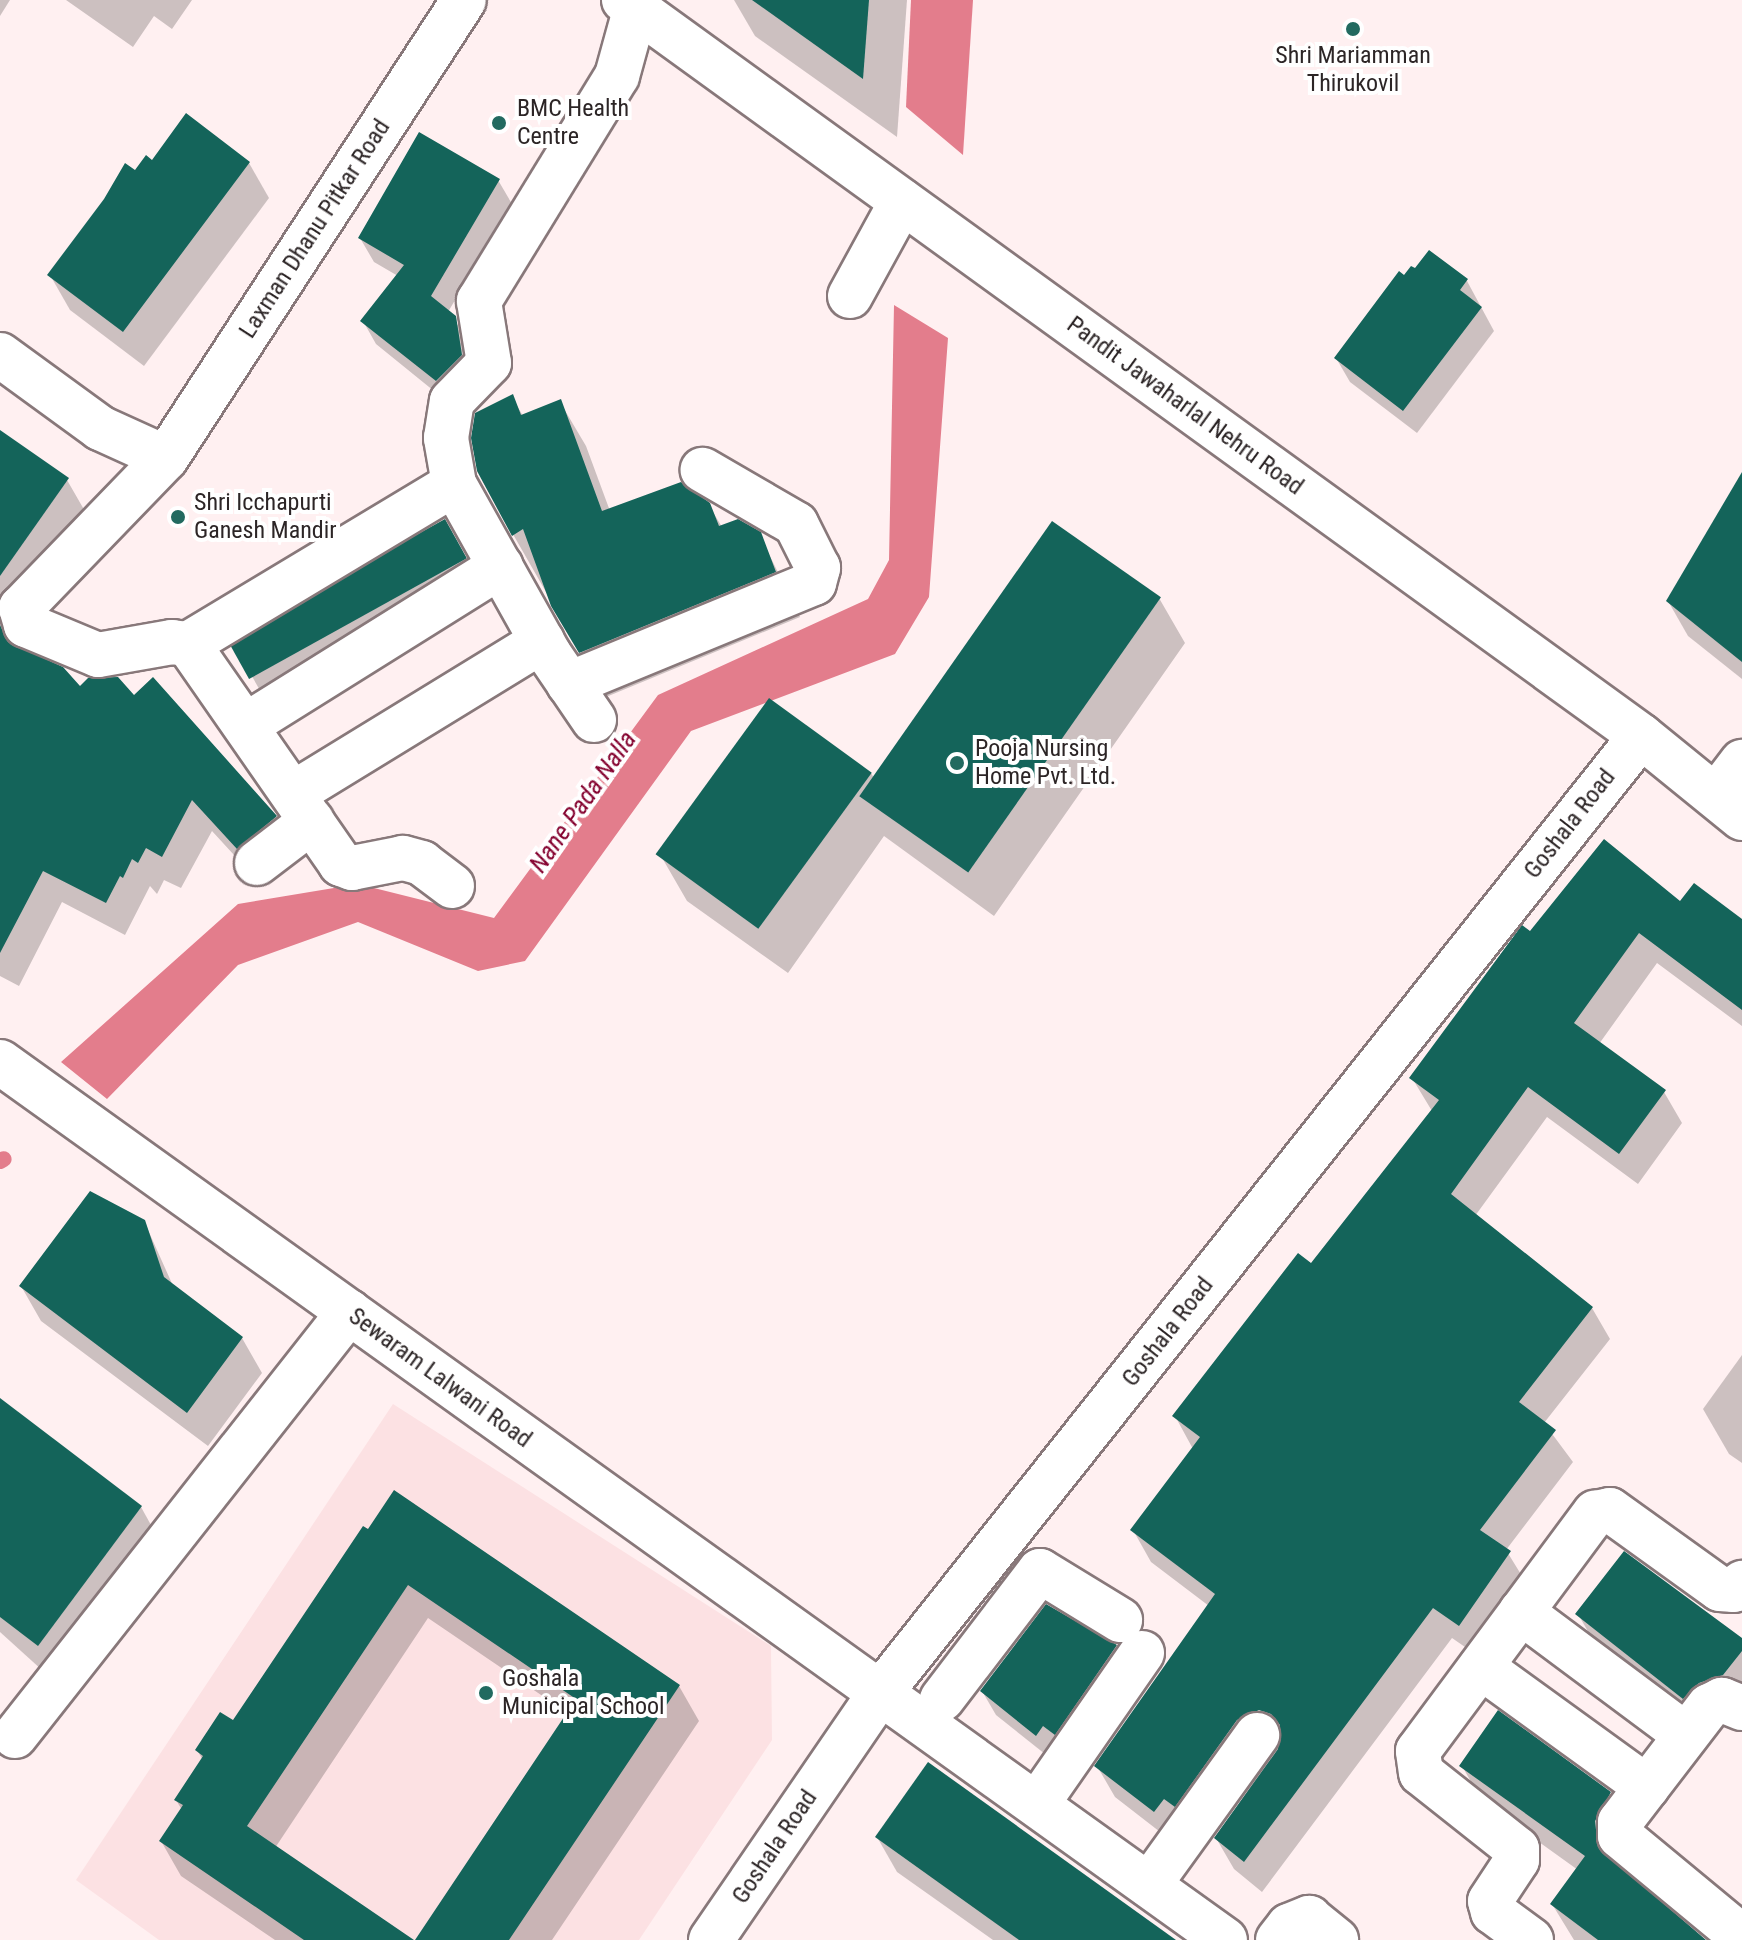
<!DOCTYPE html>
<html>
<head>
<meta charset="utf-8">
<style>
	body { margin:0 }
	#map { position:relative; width:1742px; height:1940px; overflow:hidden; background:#fff0f1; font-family:"Roboto Condensed",sans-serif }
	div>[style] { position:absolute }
	.built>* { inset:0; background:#fce1e3 }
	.water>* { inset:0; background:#e37d8c }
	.shadow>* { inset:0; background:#0003; transform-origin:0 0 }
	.stream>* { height:16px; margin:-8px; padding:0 8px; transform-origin:8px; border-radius:8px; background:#e37d8c }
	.building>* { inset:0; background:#14645a; transform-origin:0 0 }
	.roads { filter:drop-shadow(2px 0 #88787a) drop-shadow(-2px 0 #88787a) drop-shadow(0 2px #88787a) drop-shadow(0 -2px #88787a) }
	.minor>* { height:44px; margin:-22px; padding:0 22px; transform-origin:22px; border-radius:22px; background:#fff }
	.dots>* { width:22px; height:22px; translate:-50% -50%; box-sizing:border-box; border:4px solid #fff; border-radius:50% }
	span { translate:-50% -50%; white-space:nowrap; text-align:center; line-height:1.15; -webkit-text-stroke:8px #fff; paint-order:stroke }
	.poi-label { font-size:24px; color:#2c2526 }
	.left { translate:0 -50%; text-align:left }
	.street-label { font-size:24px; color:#2c2526 }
	.water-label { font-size:26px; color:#850330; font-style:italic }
</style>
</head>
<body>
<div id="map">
	<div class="built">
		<i style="clip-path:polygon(393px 1404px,771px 1646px,772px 1740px,639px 1940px,159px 1940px,76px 1880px)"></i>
	</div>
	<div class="water">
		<i style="clip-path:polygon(911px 0,973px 0,963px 155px,906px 107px)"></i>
		<i style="clip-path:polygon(894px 305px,948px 338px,929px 597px,895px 654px,691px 731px,525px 961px,478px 971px,358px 922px,238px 965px,107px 1099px,61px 1062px,238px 904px,358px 884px,494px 918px,658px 695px,868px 599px,889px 560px)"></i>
	</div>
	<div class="shadow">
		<i style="clip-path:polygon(0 0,10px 0,0 16px)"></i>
		<i style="clip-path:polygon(66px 0,192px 0,172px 29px,154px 16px,133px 47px)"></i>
		<i style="clip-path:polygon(734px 0,907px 0,897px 137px,755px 36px)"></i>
		<i style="clip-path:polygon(152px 163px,249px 163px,269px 198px,144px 366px,70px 310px,50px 275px,135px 173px)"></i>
		<i style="clip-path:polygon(498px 180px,512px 204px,448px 312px,469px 341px,475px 379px,450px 404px,376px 344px,363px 321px,398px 276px,374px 262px,360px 238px)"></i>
		<i style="clip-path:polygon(1405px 278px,1467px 281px,1494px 331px,1417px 433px,1350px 382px,1336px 358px)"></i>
		<i style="clip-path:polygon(512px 397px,523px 416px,560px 402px,586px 446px,610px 511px,708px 504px,722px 527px,759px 534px,800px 617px,606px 697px,482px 480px)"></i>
		<i style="clip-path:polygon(0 432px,67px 480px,86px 513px,16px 633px,15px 647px,80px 688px,134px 697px,153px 680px,276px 817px,294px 850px,257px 880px,212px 831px,181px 888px,164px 880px,157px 894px,150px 886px,125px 935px,62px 902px,19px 986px,0 976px)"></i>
		<i style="clip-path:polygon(1742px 476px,1742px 679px,1688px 636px,1668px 601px)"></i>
		<i style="left:444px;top:521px;width:83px;height:244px;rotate:60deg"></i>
		<i style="clip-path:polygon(1159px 598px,1185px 643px,994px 916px,884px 836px,788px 973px,687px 901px,661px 856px,871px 773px,874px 778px)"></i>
		<i style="clip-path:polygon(1681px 903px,1742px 921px,1742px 1026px,1657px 963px,1599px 1044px,1664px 1092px,1682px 1123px,1638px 1184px,1547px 1117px,1475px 1216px,1592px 1308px,1610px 1339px,1544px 1423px,1573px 1462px,1506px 1550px,1527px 1584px,1478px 1656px,1452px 1638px,1262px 1892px,1234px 1869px,1216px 1838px,1280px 1742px,1173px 1842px,1115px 1797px,1097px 1766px,1209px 1606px,1151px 1562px,1133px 1530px,1193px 1449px,1175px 1416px,1311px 1266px,1432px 1111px,1412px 1078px,1531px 934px)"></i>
		<i style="clip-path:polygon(144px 1221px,174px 1288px,242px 1338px,262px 1373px,208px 1446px,41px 1321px,21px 1286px)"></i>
		<i style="clip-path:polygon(1742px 1355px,1742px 1463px,1729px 1454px,1703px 1409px)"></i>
		<i style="clip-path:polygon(0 1404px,141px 1507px,166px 1552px,64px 1690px,0 1632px)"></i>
		<i style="clip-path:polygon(363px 1528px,679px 1686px,699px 1721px,552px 1940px,418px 1940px,569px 1714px,428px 1618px,275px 1848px,411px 1940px,275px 1940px,181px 1876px,161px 1841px,182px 1810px,176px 1800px,203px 1760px,197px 1750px,233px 1723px)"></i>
		<i style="clip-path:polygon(1578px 1614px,1742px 1641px,1742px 1710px,1703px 1733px,1598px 1649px)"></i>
		<i style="clip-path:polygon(1116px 1646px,1129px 1669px,1050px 1758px,996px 1715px,982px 1691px)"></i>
		<i style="clip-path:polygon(1462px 1766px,1610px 1794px,1630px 1828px,1614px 1858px,1615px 1867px,1703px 1940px,1574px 1940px,1552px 1904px,1578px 1870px,1482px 1801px)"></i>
		<i style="clip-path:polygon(877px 1837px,1155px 1940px,993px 1940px,897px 1872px)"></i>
	</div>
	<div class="stream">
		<i style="left:0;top:1161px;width:4px;rotate:-27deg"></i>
	</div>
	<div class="building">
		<i style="clip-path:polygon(752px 0,869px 0,863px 79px)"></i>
		<i style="clip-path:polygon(186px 113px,250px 162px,123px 332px,47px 275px,104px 199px,125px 163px,135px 170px,146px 155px,152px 160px)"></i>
		<i style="clip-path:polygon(419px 132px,500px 179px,431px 296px,456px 316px,462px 355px,436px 381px,360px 321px,404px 265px,358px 238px)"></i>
		<i style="clip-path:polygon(1429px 250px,1468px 279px,1460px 290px,1482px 307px,1403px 411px,1334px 358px,1399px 271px,1404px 275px,1411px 266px,1415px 268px)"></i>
		<i style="clip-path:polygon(513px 394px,521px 415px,561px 399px,602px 511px,681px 482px,710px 503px,719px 526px,738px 519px,761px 532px,776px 572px,579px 653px,551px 606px,523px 529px,512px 536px,477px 471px,471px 438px,475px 413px)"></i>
		<i style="clip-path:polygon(0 430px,69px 478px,0 576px)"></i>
		<i style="clip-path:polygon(1742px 472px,1742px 662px,1666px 601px)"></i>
		<i style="left:445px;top:519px;width:45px;height:249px;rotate:61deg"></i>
		<i style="left:1052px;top:521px;width:133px;height:336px;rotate:35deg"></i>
		<i style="clip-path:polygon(0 625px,8px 642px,63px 667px,80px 686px,88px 678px,118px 677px,134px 695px,153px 677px,277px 816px,237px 849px,192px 800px,162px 857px,146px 848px,138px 863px,132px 859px,123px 878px,120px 876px,106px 903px,43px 871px,0 953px)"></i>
		<i style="left:769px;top:698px;width:127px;height:193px;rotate:36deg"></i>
		<i style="clip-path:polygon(1604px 839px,1680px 901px,1694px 883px,1742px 919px,1742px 1010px,1639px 933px,1574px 1023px,1666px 1090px,1619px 1154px,1528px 1087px,1451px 1194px,1593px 1307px,1519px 1402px,1556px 1430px,1480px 1530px,1511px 1551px,1459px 1626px,1433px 1608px,1244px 1862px,1214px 1838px,1278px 1749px,1280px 1725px,1271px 1714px,1259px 1710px,1237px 1720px,1175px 1807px,1164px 1799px,1154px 1812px,1094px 1766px,1215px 1594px,1130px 1530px,1200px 1437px,1172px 1416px,1298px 1253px,1311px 1263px,1439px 1100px,1409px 1078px,1522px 925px,1530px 931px)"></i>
		<i style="clip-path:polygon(90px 1191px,145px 1220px,164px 1277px,243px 1337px,187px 1413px,19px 1286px)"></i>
		<i style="clip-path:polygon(0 1398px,142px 1506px,38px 1646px,0 1617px)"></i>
		<i style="clip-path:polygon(394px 1490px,680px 1685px,509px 1940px,415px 1940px,576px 1699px,408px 1585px,247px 1826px,414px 1940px,304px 1940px,159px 1841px,183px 1805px,174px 1800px,203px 1756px,195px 1750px,220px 1712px,233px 1720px,363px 1526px,368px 1529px)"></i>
		<i style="clip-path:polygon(1624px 1551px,1742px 1638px,1742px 1651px,1723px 1675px,1699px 1683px,1683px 1699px,1575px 1614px)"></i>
		<i style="clip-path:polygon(1046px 1604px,1117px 1645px,1055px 1735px,1043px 1726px,1036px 1736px,980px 1691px)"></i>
		<i style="clip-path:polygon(1498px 1710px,1611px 1792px,1595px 1821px,1598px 1847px,1706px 1940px,1598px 1940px,1550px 1904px,1585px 1856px,1459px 1766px)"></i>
		<i style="clip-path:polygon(928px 1762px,1176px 1940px,1019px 1940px,875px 1837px)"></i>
	</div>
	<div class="roads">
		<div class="minor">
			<i style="left:624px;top:0;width:1255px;rotate:35.89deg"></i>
			<i style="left:1641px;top:736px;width:130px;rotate:39.1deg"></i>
			<i style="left:850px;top:296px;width:108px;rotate:-61.3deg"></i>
			<i style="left:0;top:355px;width:124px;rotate:36.1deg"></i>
			<i style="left:100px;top:428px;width:72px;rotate:24.4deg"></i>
			<i style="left:188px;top:644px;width:310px;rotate:-31deg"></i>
			<i style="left:569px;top:684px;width:265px;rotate:-22.4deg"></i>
			<i style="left:814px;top:583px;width:16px;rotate:-75deg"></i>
			<i style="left:818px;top:568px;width:49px;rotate:-116.6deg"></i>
			<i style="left:796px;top:524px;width:108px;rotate:-149.9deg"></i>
			<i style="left:594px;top:720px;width:80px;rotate:-124.3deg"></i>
			<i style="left:549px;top:654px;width:195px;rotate:-119.2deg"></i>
			<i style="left:454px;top:484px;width:47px;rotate:-99.9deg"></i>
			<i style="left:446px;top:438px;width:37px;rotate:-81deg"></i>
			<i style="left:452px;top:401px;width:53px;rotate:-45.8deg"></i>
			<i style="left:489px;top:363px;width:63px;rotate:-99.2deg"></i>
			<i style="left:479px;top:301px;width:264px;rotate:-58.5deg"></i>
			<i style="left:617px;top:76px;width:79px;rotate:-74.6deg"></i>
			<i style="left:248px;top:724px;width:298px;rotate:-32deg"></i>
			<i style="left:294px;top:793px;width:291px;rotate:-31.5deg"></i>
			<i style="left:1716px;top:796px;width:43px;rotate:-52.6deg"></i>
			<i style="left:257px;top:863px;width:69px;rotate:-37.4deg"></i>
			<i style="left:452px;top:886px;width:38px;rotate:-143deg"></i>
			<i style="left:422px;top:863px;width:20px;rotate:-165deg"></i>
			<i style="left:403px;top:858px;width:52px;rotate:168.9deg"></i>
			<i style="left:352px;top:868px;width:12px;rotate:-160deg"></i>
			<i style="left:341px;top:864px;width:268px;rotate:-124.8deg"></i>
			<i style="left:188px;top:644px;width:16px;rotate:-173deg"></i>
			<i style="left:172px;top:642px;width:75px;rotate:170deg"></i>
			<i style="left:98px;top:655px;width:78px;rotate:-157.4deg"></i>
			<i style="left:26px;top:625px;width:18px;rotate:-106deg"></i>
			<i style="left:21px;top:608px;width:209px;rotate:-46deg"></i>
			<i style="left:166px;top:458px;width:546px;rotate:-56.95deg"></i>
			<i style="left:0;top:1062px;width:1507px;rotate:35.63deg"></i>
			<i style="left:1521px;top:1612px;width:206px;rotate:36.7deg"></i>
			<i style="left:1481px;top:1667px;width:205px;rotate:35.9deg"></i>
			<i style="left:942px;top:1699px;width:161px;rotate:-52.6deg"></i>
			<i style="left:1040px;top:1571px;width:94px;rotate:31.5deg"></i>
			<i style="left:1742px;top:1708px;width:22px;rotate:-158deg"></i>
			<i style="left:1722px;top:1700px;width:14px;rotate:155deg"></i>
			<i style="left:1709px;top:1706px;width:146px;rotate:127.5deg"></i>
			<i style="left:1620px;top:1822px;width:14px;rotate:90deg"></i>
			<i style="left:1620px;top:1836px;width:158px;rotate:39.6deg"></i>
			<i style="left:15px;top:1736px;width:540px;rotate:-51.77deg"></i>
			<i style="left:1037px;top:1804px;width:184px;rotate:-55.2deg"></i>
			<i style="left:1149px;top:1885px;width:185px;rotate:-54.2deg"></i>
			<i style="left:711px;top:1940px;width:301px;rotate:-55.6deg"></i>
			<i style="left:881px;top:1692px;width:1221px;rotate:-51.52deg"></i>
			<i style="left:1278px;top:1940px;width:18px;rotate:-52deg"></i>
			<i style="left:1289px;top:1926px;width:22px;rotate:-22deg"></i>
			<i style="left:1309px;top:1918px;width:35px;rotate:39deg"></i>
			<i style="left:1531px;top:1940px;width:47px;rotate:-143.6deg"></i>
			<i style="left:1493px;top:1912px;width:11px;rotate:-105deg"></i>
			<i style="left:1490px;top:1901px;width:49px;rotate:-56.6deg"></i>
			<i style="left:1517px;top:1860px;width:11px;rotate:-90deg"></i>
			<i style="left:1517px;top:1849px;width:122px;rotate:-141.6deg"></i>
			<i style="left:1421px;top:1773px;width:22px;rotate:-98deg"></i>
			<i style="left:1418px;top:1751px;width:297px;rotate:-53.4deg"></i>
			<i style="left:1595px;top:1513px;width:15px;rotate:-11deg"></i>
			<i style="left:1610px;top:1510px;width:135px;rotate:35.7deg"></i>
			<i style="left:1720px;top:1589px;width:14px;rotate:4deg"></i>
			<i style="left:1734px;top:1590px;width:11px;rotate:-41deg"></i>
		</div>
	</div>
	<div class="dots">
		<i style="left:1353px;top:29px;background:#226a60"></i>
		<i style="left:499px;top:123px;background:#226a60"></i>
		<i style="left:178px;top:517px;background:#226a60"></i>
		<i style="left:957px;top:763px;background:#226a60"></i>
		<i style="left:486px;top:1693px;background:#226a60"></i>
	</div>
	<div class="poi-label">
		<span style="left:1353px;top:70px">Shri Mariamman<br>Thirukovil</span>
		<span class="left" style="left:517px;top:123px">BMC Health<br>Centre</span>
		<span class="left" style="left:194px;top:517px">Shri Icchapurti<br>Ganesh Mandir</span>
		<span class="left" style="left:975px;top:763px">Pooja Nursing<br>Home Pvt. Ltd.</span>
		<span class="left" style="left:502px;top:1693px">Goshala<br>Municipal School</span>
	</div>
	<div class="street-label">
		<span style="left:315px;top:229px;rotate:-57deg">Laxman Dhanu Pitkar Road</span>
		<span style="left:1185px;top:406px;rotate:36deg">Pandit Jawaharlal Nehru Road</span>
		<span style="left:1570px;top:824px;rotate:-52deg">Goshala Road</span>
		<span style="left:1168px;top:1332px;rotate:-52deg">Goshala Road</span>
		<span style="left:440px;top:1378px;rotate:36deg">Sewaram Lalwani Road</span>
		<span style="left:775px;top:1847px;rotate:-56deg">Goshala Road</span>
	</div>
	<div class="water-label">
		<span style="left:583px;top:802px;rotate:-55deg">Nane Pada Nalla</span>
	</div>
</div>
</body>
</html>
